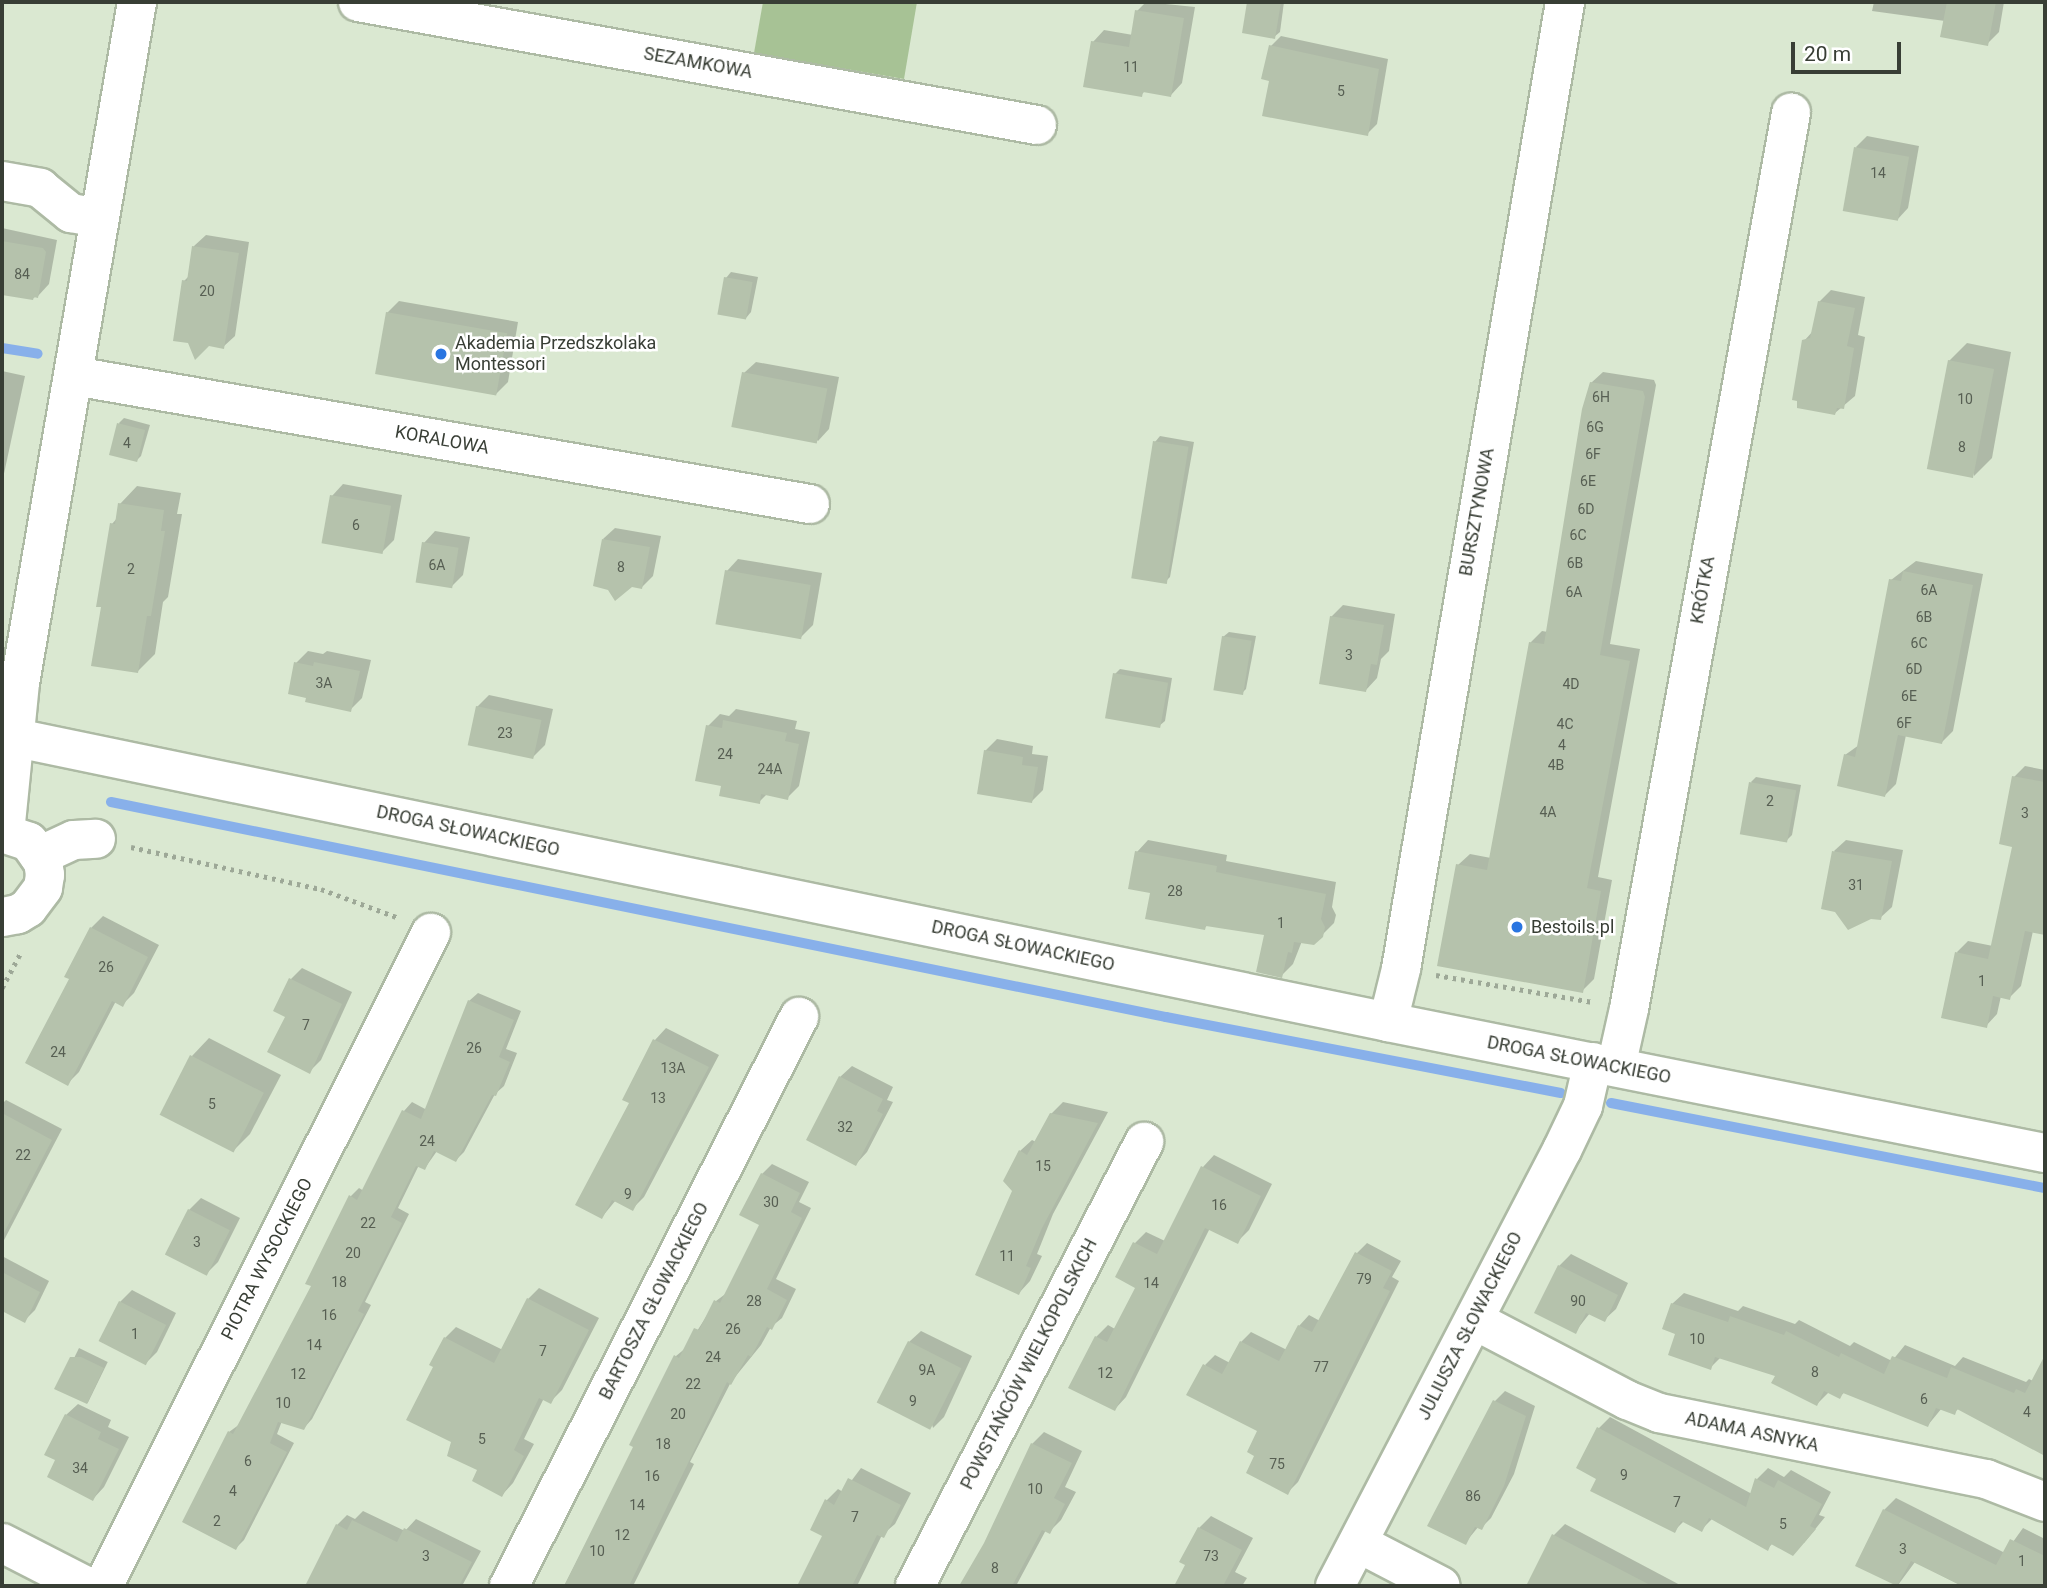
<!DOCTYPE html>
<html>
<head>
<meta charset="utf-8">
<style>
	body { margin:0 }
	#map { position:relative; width:2047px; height:1588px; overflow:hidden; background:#dae8d1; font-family:Roboto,sans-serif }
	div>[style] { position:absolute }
	.green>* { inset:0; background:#a7c295 }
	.shadow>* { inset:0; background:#0003; transform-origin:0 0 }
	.stream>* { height:10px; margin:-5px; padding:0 5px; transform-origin:5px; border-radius:5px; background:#88b0ea }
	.building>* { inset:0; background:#b5c2ac; transform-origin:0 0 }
	.path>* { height:4.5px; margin-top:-2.25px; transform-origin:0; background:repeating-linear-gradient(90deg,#9da897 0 3.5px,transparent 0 8.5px) }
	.roads { filter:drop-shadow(2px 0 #adbaa4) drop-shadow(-2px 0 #adbaa4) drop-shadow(0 2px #adbaa4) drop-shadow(0 -2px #adbaa4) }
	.minor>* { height:38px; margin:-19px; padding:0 19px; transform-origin:19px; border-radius:19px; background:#fff }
	.dots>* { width:19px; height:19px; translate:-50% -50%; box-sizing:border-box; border:4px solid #fff; border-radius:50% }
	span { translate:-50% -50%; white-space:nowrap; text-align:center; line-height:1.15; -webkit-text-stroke:5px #fff; paint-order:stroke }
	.number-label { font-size:14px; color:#575f53 }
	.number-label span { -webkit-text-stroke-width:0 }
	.street-label { font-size:18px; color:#383e35 }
	.poi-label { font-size:18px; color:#383e35 }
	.left { translate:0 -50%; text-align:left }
	.frame { position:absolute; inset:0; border:4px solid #383e35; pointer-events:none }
	.scale { position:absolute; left:1791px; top:42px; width:110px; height:32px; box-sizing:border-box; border:4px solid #383e35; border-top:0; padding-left:9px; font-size:21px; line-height:24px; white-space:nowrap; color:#383e35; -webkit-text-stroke:5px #fff; paint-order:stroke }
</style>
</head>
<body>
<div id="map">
	<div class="green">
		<i style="clip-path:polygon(763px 2px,917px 2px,904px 79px,754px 53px)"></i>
	</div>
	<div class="shadow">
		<i style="clip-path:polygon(1146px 2px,1195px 7px,1182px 83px,1171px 95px,1145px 91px,1141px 95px,1093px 42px,1104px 30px,1133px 35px,1137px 11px)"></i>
		<i style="clip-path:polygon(1249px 2px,1284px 2px,1280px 32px,1274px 37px,1244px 32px)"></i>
		<i style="clip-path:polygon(1874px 2px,2004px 2px,1999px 32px,1987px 44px,1945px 21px,1872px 11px)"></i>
		<i style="clip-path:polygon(1281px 36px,1388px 59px,1377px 124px,1367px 134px,1271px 46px)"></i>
		<i style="clip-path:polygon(1867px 136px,1919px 146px,1908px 208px,1897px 220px,1856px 147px)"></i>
		<i style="clip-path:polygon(2px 228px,57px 240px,49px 284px,38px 296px,33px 298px,2px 293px)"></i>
		<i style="clip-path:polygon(206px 235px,249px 242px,235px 336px,223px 347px,184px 281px,189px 276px,194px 246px)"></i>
		<i style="clip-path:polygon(731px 272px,758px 277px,751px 312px,746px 318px,726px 278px)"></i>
		<i style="clip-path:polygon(1831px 290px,1865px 297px,1858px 335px,1865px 337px,1855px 396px,1835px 413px,1804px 341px,1813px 331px,1819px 302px)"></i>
		<i style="clip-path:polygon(399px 301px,518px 322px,508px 382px,496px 394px,387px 313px)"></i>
		<i style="clip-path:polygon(1967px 343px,2011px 352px,1992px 458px,1974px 476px,1949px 361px)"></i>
		<i style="clip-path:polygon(756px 362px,839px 377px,829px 429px,818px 441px,744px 373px)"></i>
		<i style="clip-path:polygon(2px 371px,25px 376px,2px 483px)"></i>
		<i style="clip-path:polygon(1603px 372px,1654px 380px,1656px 385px,1610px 644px,1640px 649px,1598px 877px,1612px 880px,1594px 979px,1582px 991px,1458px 865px,1470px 854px,1491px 858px,1531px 642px,1542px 631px,1548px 632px,1591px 383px)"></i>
		<i style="clip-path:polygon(124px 418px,150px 425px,141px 456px,136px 461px,119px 423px)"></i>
		<i style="clip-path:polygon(1160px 436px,1194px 442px,1170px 577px,1165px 582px,1155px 442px)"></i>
		<i style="clip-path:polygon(343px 484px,402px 495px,394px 540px,382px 552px,332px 496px)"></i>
		<i style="clip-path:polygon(137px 486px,181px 493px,177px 514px,182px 514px,168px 597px,163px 602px,155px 654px,137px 672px,103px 606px,112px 524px,118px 517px,120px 504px)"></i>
		<i style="clip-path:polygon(615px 528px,661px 536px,653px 576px,642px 587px,632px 585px,603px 539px)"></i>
		<i style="clip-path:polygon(435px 531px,470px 537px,463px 575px,451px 587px,424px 543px)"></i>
		<i style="clip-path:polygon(738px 559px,822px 573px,813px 625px,801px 637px,727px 571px)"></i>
		<i style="clip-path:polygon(1916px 561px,1983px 574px,1953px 731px,1942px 742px,1906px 735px,1896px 784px,1885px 795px,1845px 755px,1859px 745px,1891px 580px)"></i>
		<i style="clip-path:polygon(1343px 605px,1395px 614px,1389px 651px,1381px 659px,1377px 678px,1366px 690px,1331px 617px)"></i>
		<i style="clip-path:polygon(1229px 632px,1256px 636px,1246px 689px,1241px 694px,1223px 637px)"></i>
		<i style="clip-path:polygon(308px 651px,323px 654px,327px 651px,371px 660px,362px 698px,350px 710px,296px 663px)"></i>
		<i style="clip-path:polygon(1120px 669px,1172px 678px,1165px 721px,1159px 726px,1115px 674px)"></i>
		<i style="clip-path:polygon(489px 695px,553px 709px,545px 745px,533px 757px,477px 707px)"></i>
		<i style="clip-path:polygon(736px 709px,797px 721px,795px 729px,810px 732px,799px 786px,787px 798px,767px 794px,759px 802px,723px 785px,708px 726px,720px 714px,729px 716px)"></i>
		<i style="clip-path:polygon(997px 739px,1033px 746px,1032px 754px,1048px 756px,1043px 790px,1031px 802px,985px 751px)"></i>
		<i style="clip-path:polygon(2025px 766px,2045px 770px,2045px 933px,2033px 931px,2021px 986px,2009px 998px,2001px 996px,1997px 1014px,1986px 1026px,1957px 952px,1968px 941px,1993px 946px,2014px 845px,2014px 777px)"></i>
		<i style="clip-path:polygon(1756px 777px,1801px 785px,1792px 835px,1787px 840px,1751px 782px)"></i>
		<i style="clip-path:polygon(1148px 840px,1227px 855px,1226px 861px,1336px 882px,1332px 907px,1336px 915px,1334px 923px,1313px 944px,1302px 941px,1293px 964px,1281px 976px,1266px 934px,1208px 925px,1204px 928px,1152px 892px,1137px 852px)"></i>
		<i style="clip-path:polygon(1846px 840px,1903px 850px,1892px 907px,1880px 918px,1834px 851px)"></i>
		<i style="clip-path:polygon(103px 916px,159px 945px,134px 993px,123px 1004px,116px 1001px,79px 1072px,68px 1083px,71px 978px,91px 928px)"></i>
		<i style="clip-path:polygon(302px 968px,352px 992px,321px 1060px,310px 1071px,291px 979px)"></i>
		<i style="clip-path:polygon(478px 993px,521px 1011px,506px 1049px,517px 1053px,504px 1086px,495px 1094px,464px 1152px,456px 1160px,437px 1151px,425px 1168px,419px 1165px,398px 1208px,409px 1214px,365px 1302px,371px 1305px,312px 1419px,304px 1428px,282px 1421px,277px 1434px,294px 1443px,244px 1540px,236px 1548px,229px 1432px,240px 1424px,313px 1285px,351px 1196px,359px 1188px,364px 1191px,404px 1111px,412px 1102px,427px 1110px,469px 1001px)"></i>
		<i style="clip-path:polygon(666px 1028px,719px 1055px,644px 1197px,633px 1208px,616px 1200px,602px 1217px,631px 1102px,624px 1099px,655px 1040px)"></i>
		<i style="clip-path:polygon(209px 1038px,281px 1075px,250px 1134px,233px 1151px,192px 1056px)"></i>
		<i style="clip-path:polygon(852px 1066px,893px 1087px,887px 1100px,893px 1102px,867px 1152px,856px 1164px,840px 1077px)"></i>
		<i style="clip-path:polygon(6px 1100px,62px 1129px,2px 1244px,2px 1104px)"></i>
		<i style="clip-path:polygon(1063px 1102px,1108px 1112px,1053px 1214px,1037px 1254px,1042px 1256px,1030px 1281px,1019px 1293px,1014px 1191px,1020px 1151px,1032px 1140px,1036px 1142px,1051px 1114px)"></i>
		<i style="clip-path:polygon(1214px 1155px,1272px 1184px,1249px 1230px,1237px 1242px,1210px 1228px,1126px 1397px,1115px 1409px,1096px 1337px,1108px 1325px,1115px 1329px,1138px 1287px,1135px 1243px,1146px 1232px,1165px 1241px,1203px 1167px)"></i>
		<i style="clip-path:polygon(772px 1164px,809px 1182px,799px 1202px,811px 1208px,776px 1279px,796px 1289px,782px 1318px,771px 1327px,761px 1345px,731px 1382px,690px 1462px,694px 1464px,633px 1586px,564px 1586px,636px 1447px,676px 1356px,687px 1347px,716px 1301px,728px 1292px,762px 1225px,762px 1174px)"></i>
		<i style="clip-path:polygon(201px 1198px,240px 1218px,218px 1262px,206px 1274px,189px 1210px)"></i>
		<i style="clip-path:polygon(1367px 1243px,1401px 1261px,1392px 1277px,1399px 1281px,1298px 1482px,1288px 1492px,1259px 1430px,1205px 1365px,1215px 1355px,1230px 1363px,1241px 1342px,1251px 1332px,1287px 1350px,1299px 1326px,1309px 1315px,1320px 1321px,1357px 1253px)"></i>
		<i style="clip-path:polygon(1571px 1254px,1628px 1283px,1616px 1309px,1604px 1320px,1590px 1313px,1575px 1332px,1559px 1266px)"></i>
		<i style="clip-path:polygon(2px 1256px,49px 1281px,35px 1310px,24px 1321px,2px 1309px)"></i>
		<i style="clip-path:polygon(539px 1288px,599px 1318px,562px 1390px,551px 1401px,544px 1398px,524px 1439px,534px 1444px,513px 1483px,502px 1495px,453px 1441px,436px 1367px,445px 1338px,456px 1327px,503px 1350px,528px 1299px)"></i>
		<i style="clip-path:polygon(132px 1290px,176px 1313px,157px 1352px,145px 1364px,120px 1302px)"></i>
		<i style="clip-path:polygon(1684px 1293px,1738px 1311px,1743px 1306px,1795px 1324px,1799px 1320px,1850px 1346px,1854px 1342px,1892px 1361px,1905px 1345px,1955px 1366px,1963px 1357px,2026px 1382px,2029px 1379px,2033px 1381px,2045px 1365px,2045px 1454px,1959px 1408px,1954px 1413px,1942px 1408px,1928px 1425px,1845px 1392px,1839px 1397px,1829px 1392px,1817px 1404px,1777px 1375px,1721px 1357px,1710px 1368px,1677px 1333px,1672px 1304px)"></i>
		<i style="clip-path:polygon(921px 1331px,972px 1356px,944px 1417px,933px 1428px,909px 1342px)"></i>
		<i style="left:79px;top:1348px;width:32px;height:46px;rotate:26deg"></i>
		<i style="clip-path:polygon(1505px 1391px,1535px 1406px,1514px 1474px,1491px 1518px,1481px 1528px,1479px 1526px,1465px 1543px,1495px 1401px)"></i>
		<i style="clip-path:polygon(78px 1404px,111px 1420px,108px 1427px,129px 1437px,104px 1487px,93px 1499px,57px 1460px,66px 1415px)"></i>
		<i style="clip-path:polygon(1610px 1417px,1752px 1494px,1757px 1479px,1768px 1468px,1784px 1477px,1791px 1470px,1831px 1492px,1819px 1515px,1825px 1517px,1804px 1543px,1773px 1543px,1767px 1549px,1713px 1518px,1701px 1530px,1684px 1521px,1675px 1530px,1598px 1479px,1599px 1428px)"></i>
		<i style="clip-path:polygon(1044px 1432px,1082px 1451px,1065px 1487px,1076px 1492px,1061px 1520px,1049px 1532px,1046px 1530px,1016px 1586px,961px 1586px,985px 1543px,1032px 1444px)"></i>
		<i style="clip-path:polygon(861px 1468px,911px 1493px,895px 1524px,882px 1535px,857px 1586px,799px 1586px,824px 1536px,826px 1501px,838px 1489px,843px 1492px)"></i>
		<i style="clip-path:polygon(1896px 1498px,2005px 1553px,2023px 1528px,2045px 1539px,2045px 1586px,1962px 1586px,1915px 1562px,1898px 1585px,1858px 1565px,1884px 1510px)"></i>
		<i style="clip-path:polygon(363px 1511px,405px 1531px,416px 1519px,481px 1551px,462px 1586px,359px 1586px,317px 1565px,337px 1525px,347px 1515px,355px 1519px)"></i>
		<i style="clip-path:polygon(1211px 1516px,1253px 1538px,1235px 1572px,1247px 1578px,1242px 1586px,1175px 1586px,1187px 1564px,1199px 1528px)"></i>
		<i style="clip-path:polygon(1565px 1524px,1682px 1586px,1528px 1586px,1554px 1535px)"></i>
	</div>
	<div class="stream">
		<i style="left:2px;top:348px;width:36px;rotate:9deg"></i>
		<i style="left:111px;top:802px;width:1077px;rotate:11.52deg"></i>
		<i style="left:1166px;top:1017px;width:402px;rotate:10.9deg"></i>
		<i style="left:1611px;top:1103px;width:442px;rotate:11.1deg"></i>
	</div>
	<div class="building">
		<i style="clip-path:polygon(1247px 2px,1281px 2px,1275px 39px,1242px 33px)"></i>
		<i style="clip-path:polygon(1947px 2px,1996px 2px,1988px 46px,1940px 37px)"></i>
		<i style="clip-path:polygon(1135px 10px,1184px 18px,1171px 97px,1143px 92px,1142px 97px,1083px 87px,1091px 41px,1129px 47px)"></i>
		<i style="clip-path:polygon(1269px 45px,1379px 69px,1368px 136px,1262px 116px,1269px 81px,1261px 79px)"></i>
		<i style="left:1854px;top:147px;width:56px;height:65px;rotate:10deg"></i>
		<i style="clip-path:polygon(2px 241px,43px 248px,46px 252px,38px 298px,34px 297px,33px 300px,2px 295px)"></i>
		<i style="clip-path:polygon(192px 246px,239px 253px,224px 349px,209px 346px,195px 360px,188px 343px,173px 341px,182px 280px,187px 281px)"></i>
		<i style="left:724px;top:277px;width:29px;height:38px;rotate:10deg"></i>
		<i style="clip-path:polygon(1818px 301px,1855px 308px,1847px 346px,1854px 348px,1844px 409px,1837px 408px,1835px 415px,1797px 408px,1797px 401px,1792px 400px,1802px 340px,1810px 338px)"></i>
		<i style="left:386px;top:312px;width:123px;height:63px;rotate:10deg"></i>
		<i style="left:1948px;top:360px;width:47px;height:111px;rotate:11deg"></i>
		<i style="left:742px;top:372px;width:87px;height:56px;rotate:11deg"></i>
		<i style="clip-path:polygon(1590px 382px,1643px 391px,1645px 397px,1600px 655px,1630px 661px,1587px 888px,1601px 891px,1583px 993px,1437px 966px,1456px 864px,1487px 870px,1529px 642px,1544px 644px,1582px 409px)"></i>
		<i style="left:117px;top:423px;width:29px;height:33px;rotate:14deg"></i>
		<i style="left:1153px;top:441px;width:36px;height:139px;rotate:9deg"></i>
		<i style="left:330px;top:495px;width:62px;height:49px;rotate:10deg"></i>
		<i style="clip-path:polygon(118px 503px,164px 510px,161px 531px,165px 531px,151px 616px,147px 616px,138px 673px,91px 666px,101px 607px,96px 607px,110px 523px,115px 524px)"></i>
		<i style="clip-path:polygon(602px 539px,650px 547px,642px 589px,632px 587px,615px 601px,608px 590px,593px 586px)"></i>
		<i style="left:422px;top:542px;width:37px;height:41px;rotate:9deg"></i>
		<i style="left:725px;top:570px;width:87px;height:55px;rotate:10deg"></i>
		<i style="clip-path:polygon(1903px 571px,1973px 585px,1942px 744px,1898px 735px,1885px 797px,1837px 786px,1844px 754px,1855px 757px,1889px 579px,1901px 581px)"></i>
		<i style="clip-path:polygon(1330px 616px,1384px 625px,1377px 665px,1371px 664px,1366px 692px,1319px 684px)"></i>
		<i style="left:1222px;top:636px;width:30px;height:55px;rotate:9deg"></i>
		<i style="clip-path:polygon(294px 662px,313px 666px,314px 662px,360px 671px,351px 712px,305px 702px,306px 698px,288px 694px)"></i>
		<i style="left:1113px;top:673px;width:56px;height:46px;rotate:10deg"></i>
		<i style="left:476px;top:706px;width:67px;height:40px;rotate:12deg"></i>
		<i style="clip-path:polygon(723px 720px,787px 733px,785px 741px,799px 744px,788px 800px,761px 794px,760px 804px,719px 796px,721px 786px,695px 781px,706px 725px,722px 728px)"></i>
		<i style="clip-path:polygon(984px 750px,1023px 757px,1022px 765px,1038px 767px,1032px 803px,977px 794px)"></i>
		<i style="clip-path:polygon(2012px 776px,2045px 782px,2045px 935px,2025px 931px,2010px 1000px,1993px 996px,1987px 1028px,1941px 1018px,1955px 952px,1988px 959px,2012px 847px,1999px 844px)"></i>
		<i style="left:1749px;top:782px;width:48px;height:53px;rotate:10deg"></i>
		<i style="clip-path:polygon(1135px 851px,1217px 866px,1216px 872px,1326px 894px,1321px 919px,1325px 927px,1323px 937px,1314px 945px,1294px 942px,1292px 953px,1288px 952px,1282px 978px,1256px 972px,1264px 935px,1206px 926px,1205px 930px,1145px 919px,1150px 893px,1128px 889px)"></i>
		<i style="clip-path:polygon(1832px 851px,1892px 861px,1881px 920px,1871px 919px,1848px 930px,1835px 912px,1821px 909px)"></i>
		<i style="clip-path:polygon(90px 927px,148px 957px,123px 1007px,112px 1001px,68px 1086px,25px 1063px,69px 979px,64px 977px)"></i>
		<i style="clip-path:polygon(289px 978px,342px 1004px,310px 1074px,267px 1052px,285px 1017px,273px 1011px)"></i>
		<i style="clip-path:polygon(468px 1000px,514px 1020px,499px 1057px,510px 1062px,496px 1096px,492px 1095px,456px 1162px,434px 1151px,425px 1170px,416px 1166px,391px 1217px,402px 1223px,358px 1311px,364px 1314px,304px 1430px,278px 1422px,270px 1443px,287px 1452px,236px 1550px,182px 1522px,228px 1431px,233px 1434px,311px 1286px,305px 1284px,349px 1195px,357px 1200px,402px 1110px,421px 1119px)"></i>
		<i style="clip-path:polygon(653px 1039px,709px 1067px,633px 1211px,612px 1200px,602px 1219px,575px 1205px,629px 1103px,622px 1100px)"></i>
		<i style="left:190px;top:1055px;width:83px;height:67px;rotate:27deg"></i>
		<i style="clip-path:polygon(839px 1076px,883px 1099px,877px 1111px,883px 1114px,856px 1166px,806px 1140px)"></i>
		<i style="clip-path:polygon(2px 1113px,52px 1140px,2px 1237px)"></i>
		<i style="clip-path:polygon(1050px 1113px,1098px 1123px,1042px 1228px,1026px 1266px,1031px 1268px,1019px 1295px,975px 1275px,1012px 1191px,1003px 1181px,1019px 1150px,1027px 1155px)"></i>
		<i style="clip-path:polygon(1201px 1166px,1261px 1196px,1238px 1244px,1205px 1228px,1115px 1411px,1068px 1388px,1095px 1336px,1107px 1342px,1135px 1288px,1115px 1277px,1133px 1242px,1157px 1254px)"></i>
		<i style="clip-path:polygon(761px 1173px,800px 1193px,791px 1212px,802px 1218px,767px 1289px,787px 1300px,772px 1330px,767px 1327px,751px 1357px,748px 1355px,731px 1385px,727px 1382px,629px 1586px,564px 1586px,633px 1447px,629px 1445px,674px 1355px,679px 1358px,694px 1328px,699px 1330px,714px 1300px,720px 1303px,759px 1225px,739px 1215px)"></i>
		<i style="left:188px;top:1209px;width:47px;height:51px;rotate:27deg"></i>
		<i style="clip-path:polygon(1355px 1252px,1392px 1271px,1383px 1288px,1390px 1291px,1288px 1495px,1246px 1473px,1254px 1456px,1247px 1452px,1257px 1431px,1186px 1395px,1203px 1364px,1222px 1374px,1240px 1341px,1279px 1361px,1298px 1325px,1312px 1332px)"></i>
		<i style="clip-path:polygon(1558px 1265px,1618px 1295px,1605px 1322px,1586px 1313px,1576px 1334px,1534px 1313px)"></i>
		<i style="clip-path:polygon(2px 1272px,40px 1292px,25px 1323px,2px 1311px)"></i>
		<i style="clip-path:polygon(527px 1298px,589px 1330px,551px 1404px,539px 1398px,514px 1450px,524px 1456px,502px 1497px,472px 1481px,477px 1470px,447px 1456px,451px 1442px,406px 1420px,433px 1367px,429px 1365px,444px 1337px,494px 1363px)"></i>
		<i style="left:119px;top:1301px;width:53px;height:45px;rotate:27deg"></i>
		<i style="clip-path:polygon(1671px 1303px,1728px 1322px,1730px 1316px,1784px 1335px,1786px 1331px,1839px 1357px,1841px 1353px,1884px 1374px,1892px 1356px,1947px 1378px,1951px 1367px,2014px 1393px,2016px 1389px,2025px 1393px,2045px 1355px,2045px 1456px,1957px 1409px,1955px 1415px,1936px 1408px,1928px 1427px,1843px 1393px,1840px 1399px,1824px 1391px,1817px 1406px,1771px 1383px,1775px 1376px,1715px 1357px,1711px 1370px,1668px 1355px,1675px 1334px,1662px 1329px)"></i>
		<i style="left:908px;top:1341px;width:60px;height:69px;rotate:27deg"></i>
		<i style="clip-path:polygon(70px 1357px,81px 1357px,104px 1368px,87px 1404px,54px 1389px)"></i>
		<i style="clip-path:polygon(1493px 1400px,1526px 1416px,1504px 1486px,1482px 1530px,1475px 1527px,1466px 1545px,1427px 1526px)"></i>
		<i style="clip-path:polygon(65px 1414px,101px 1432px,98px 1439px,119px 1449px,93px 1501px,47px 1477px,55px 1460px,44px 1455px)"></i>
		<i style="clip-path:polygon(1597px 1427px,1746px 1507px,1755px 1478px,1774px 1488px,1778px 1480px,1822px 1504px,1810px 1526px,1816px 1529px,1793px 1556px,1771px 1544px,1768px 1551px,1709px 1518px,1702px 1532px,1681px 1521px,1675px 1533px,1590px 1491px,1596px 1479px,1576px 1468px)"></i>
		<i style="clip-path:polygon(1031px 1443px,1072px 1463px,1054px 1498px,1065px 1504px,1050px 1534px,1042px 1530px,1012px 1586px,959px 1586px,984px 1543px)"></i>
		<i style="clip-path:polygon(848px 1478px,901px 1505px,884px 1538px,877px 1535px,852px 1586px,797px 1586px,822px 1536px,810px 1530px,825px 1499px,834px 1505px)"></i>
		<i style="clip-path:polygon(1883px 1509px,1996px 1565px,2010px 1539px,2045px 1556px,2045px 1586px,1962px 1586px,1911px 1561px,1897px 1586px,1855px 1566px)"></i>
		<i style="clip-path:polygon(352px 1520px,397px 1542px,404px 1528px,472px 1562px,459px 1586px,305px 1586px,336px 1524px,347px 1530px)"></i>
		<i style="clip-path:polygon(1198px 1527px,1242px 1550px,1223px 1586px,1174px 1586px,1185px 1565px,1179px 1562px)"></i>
		<i style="clip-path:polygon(1552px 1534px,1606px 1562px,1652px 1586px,1526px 1586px)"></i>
	</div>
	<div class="path">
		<i style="left:131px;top:847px;width:195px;rotate:12.5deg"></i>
		<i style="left:321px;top:889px;width:83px;rotate:20.4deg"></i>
		<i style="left:1436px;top:975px;width:159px;rotate:9.8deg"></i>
		<i style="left:2px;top:988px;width:41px;rotate:-62.2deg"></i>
	</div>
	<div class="roads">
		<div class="minor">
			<i style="left:358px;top:2px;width:690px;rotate:10.27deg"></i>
			<i style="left:2px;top:181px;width:39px;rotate:10deg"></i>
			<i style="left:40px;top:188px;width:40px;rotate:39deg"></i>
			<i style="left:71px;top:213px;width:28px;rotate:10deg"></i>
			<i style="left:74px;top:376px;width:747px;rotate:9.87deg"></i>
			<i style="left:2px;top:735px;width:1415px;rotate:11.7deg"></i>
			<i style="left:1388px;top:1022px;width:670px;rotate:11.28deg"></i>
			<i style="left:2px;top:833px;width:28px;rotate:18deg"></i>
			<i style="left:29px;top:842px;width:24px;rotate:55deg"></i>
			<i style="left:43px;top:862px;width:13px;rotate:81deg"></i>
			<i style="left:45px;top:875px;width:13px;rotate:99deg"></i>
			<i style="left:43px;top:888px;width:25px;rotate:127deg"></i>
			<i style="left:28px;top:908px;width:12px;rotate:149deg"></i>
			<i style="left:18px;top:914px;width:16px;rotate:169deg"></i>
			<i style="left:5px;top:833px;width:151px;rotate:-84.3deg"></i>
			<i style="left:20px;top:683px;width:691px;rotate:-80.25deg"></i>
			<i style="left:39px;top:856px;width:38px;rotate:-25deg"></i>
			<i style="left:74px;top:840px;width:22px;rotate:-3deg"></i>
			<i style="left:1388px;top:1022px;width:55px;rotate:-76.2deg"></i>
			<i style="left:1401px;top:969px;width:981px;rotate:-80.37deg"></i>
			<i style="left:1616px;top:1067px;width:59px;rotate:-77.4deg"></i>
			<i style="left:1629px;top:1009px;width:911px;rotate:-79.75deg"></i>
			<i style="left:1474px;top:1320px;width:173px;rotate:27.6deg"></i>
			<i style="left:1627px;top:1400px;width:35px;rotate:22deg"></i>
			<i style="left:1659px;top:1413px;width:334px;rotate:11.4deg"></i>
			<i style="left:1986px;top:1479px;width:63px;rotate:21.3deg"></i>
			<i style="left:2px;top:1543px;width:94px;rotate:27.1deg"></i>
			<i style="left:1358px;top:1543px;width:93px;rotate:27.4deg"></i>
			<i style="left:103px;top:1586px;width:731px;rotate:-63.33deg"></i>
			<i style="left:509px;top:1586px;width:639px;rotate:-62.99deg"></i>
			<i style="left:915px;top:1586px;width:500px;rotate:-62.7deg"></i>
			<i style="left:1335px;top:1586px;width:492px;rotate:-62.5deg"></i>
			<i style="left:1562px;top:1150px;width:49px;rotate:-64.5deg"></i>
			<i style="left:1583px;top:1106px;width:45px;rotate:-77.2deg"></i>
		</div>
	</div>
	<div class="dots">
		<i style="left:441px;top:354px;background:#2975e1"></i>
		<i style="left:1517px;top:927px;background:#2975e1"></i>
	</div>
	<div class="number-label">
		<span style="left:1131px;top:67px">11</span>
		<span style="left:1341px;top:91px">5</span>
		<span style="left:1878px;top:173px">14</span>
		<span style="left:22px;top:274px">84</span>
		<span style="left:207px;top:291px">20</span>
		<span style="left:1601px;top:397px">6H</span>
		<span style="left:1965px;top:399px">10</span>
		<span style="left:1595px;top:427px">6G</span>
		<span style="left:127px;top:443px">4</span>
		<span style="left:1962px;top:447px">8</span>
		<span style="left:1593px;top:454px">6F</span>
		<span style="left:1588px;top:481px">6E</span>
		<span style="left:1586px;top:509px">6D</span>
		<span style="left:356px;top:525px">6</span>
		<span style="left:1578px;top:535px">6C</span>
		<span style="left:1575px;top:563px">6B</span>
		<span style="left:437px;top:565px">6A</span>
		<span style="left:621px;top:567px">8</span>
		<span style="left:131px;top:569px">2</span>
		<span style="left:1929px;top:590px">6A</span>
		<span style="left:1574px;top:592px">6A</span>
		<span style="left:1924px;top:617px">6B</span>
		<span style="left:1919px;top:643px">6C</span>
		<span style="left:1349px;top:655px">3</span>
		<span style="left:1914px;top:669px">6D</span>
		<span style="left:324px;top:683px">3A</span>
		<span style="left:1571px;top:684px">4D</span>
		<span style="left:1909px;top:696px">6E</span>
		<span style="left:1904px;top:723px">6F</span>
		<span style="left:1565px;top:724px">4C</span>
		<span style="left:505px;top:733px">23</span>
		<span style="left:1562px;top:745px">4</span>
		<span style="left:725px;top:754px">24</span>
		<span style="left:1556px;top:765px">4B</span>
		<span style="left:770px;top:769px">24A</span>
		<span style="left:1770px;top:801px">2</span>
		<span style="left:1548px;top:812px">4A</span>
		<span style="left:2025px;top:813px">3</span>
		<span style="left:1856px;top:885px">31</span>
		<span style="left:1175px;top:891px">28</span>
		<span style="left:1281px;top:923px">1</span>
		<span style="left:106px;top:967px">26</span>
		<span style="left:1982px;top:981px">1</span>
		<span style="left:306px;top:1025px">7</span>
		<span style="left:474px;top:1048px">26</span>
		<span style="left:58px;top:1052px">24</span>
		<span style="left:673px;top:1068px">13A</span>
		<span style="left:658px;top:1098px">13</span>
		<span style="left:212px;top:1104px">5</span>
		<span style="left:845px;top:1127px">32</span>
		<span style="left:427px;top:1141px">24</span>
		<span style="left:23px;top:1155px">22</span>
		<span style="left:1043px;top:1166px">15</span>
		<span style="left:628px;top:1194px">9</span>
		<span style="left:771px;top:1202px">30</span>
		<span style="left:1219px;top:1205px">16</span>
		<span style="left:368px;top:1223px">22</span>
		<span style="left:197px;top:1242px">3</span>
		<span style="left:353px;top:1253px">20</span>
		<span style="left:1007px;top:1256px">11</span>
		<span style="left:1364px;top:1279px">79</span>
		<span style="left:339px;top:1282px">18</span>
		<span style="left:1151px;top:1283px">14</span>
		<span style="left:754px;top:1301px">28</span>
		<span style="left:1578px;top:1301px">90</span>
		<span style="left:329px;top:1315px">16</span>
		<span style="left:733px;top:1329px">26</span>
		<span style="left:135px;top:1334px">1</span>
		<span style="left:1697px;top:1339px">10</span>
		<span style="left:314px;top:1345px">14</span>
		<span style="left:543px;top:1351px">7</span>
		<span style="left:713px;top:1357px">24</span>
		<span style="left:1321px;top:1367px">77</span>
		<span style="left:927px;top:1370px">9A</span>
		<span style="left:1815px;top:1372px">8</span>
		<span style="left:1105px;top:1373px">12</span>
		<span style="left:298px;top:1374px">12</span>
		<span style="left:693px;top:1384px">22</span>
		<span style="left:1924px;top:1399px">6</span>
		<span style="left:913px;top:1401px">9</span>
		<span style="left:283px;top:1403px">10</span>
		<span style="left:2027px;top:1412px">4</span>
		<span style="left:678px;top:1414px">20</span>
		<span style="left:482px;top:1439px">5</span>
		<span style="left:663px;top:1444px">18</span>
		<span style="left:248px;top:1461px">6</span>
		<span style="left:1277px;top:1464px">75</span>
		<span style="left:80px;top:1468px">34</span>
		<span style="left:1624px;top:1475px">9</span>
		<span style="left:652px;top:1476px">16</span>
		<span style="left:1035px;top:1489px">10</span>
		<span style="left:233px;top:1491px">4</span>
		<span style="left:1473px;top:1496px">86</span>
		<span style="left:1677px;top:1502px">7</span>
		<span style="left:637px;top:1505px">14</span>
		<span style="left:855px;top:1517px">7</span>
		<span style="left:217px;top:1521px">2</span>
		<span style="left:1783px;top:1524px">5</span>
		<span style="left:622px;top:1535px">12</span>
		<span style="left:1903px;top:1549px">3</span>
		<span style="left:597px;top:1551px">10</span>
		<span style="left:426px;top:1556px">3</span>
		<span style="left:1211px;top:1556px">73</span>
		<span style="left:2022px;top:1561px">1</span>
		<span style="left:995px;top:1568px">8</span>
	</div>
	<div class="street-label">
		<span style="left:698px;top:63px;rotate:10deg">SEZAMKOWA</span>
		<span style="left:442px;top:440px;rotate:10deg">KORALOWA</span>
		<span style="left:1477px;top:512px;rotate:-80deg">BURSZTYNOWA</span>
		<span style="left:1703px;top:590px;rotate:-80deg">KRÓTKA</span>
		<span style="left:468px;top:831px;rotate:12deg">DROGA SŁOWACKIEGO</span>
		<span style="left:1023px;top:946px;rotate:12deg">DROGA SŁOWACKIEGO</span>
		<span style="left:1579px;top:1060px;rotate:11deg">DROGA SŁOWACKIEGO</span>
		<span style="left:267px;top:1259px;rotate:-63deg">PIOTRA WYSOCKIEGO</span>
		<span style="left:654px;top:1301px;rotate:-63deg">BARTOSZA GŁOWACKIEGO</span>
		<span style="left:1470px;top:1326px;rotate:-63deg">JULIUSZA SŁOWACKIEGO</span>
		<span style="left:1029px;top:1364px;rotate:-63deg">POWSTAŃCÓW WIELKOPOLSKICH</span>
		<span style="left:1752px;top:1432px;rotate:12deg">ADAMA ASNYKA</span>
	</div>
	<div class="poi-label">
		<span class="left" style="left:455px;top:354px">Akademia Przedszkolaka<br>Montessori</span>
		<span class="left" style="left:1531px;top:927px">Bestoils.pl</span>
	</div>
	<div class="frame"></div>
	<div class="scale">20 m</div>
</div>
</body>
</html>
